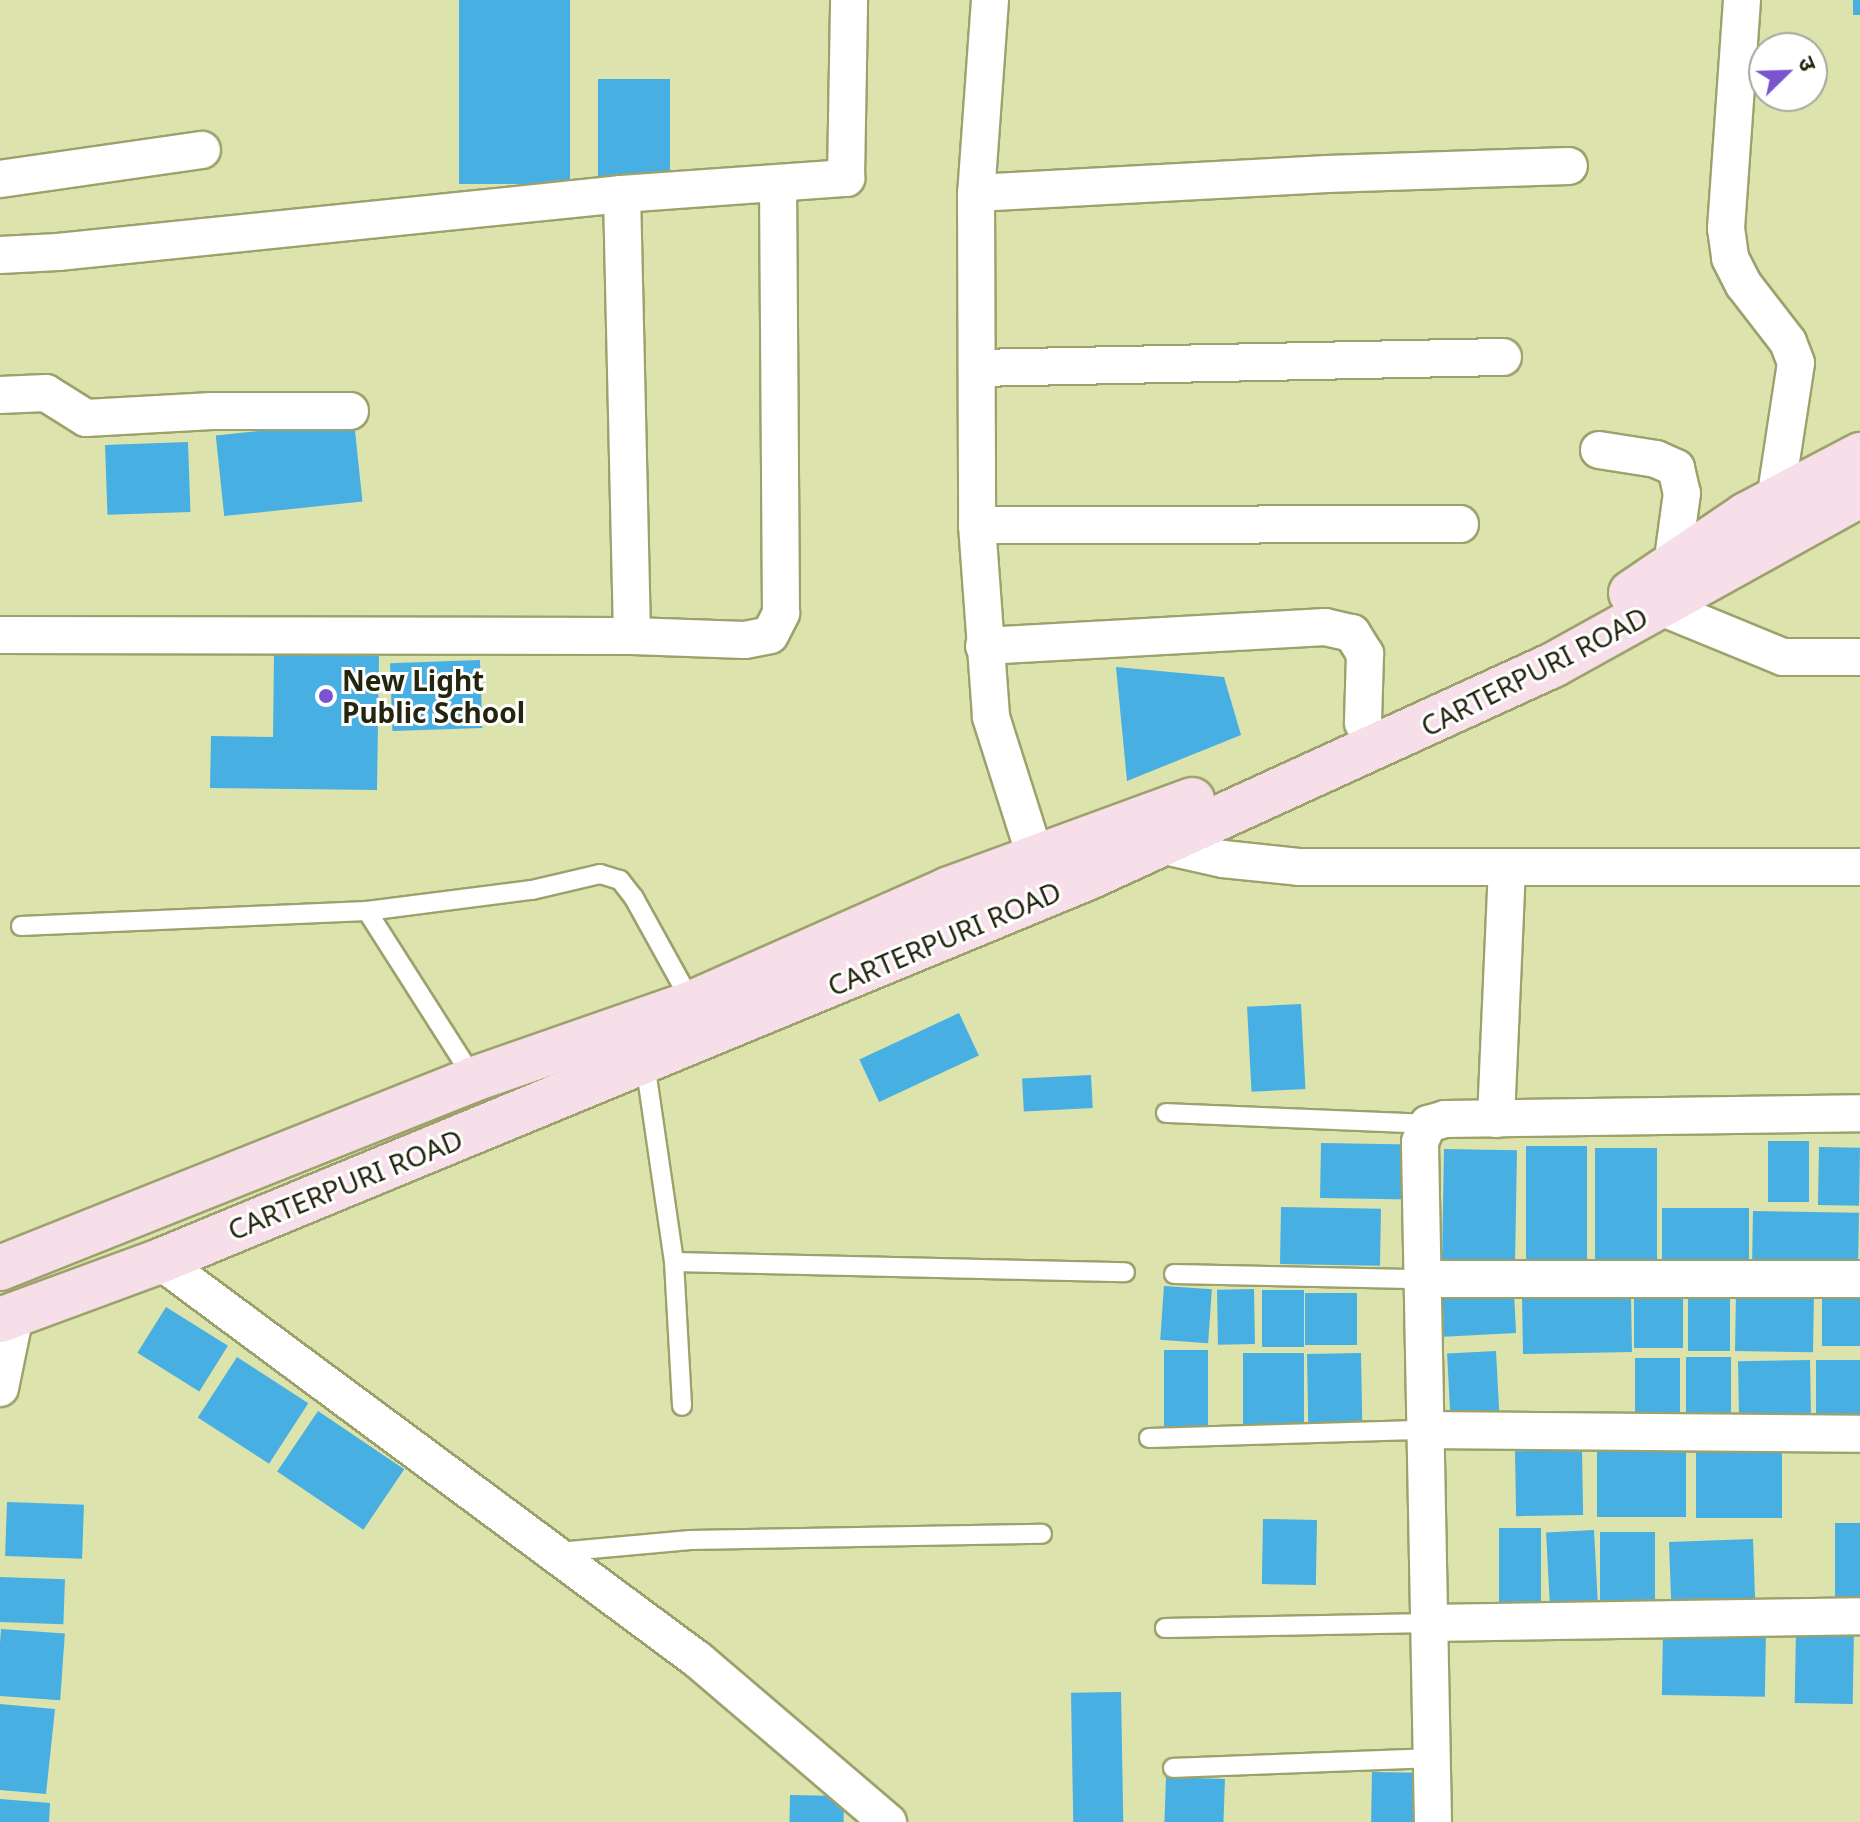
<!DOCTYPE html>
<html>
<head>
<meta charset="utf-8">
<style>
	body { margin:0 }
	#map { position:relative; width:1860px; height:1822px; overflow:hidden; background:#dde3ac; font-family:"Noto Sans","Noto Sans Devanagari",sans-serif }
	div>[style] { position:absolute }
	.building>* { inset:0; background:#47afe1; transform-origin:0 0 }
	.roads { filter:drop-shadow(2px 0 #9da26d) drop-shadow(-2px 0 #9da26d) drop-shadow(0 2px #9da26d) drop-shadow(0 -2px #9da26d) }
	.service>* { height:18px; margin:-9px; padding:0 9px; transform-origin:9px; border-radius:9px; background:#fff }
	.minor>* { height:36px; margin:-18px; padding:0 18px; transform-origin:18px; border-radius:18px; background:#fff }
	.secondary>* { height:44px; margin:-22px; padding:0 22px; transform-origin:22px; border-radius:22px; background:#f7dfe9 }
	.dots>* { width:22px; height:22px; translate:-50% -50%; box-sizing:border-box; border:4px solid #fefffe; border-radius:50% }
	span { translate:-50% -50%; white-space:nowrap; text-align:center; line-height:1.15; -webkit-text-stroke:6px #fefffe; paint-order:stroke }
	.street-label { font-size:28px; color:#23250f }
	.poi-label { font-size:28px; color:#23250f; font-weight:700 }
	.left { translate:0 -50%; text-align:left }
	.north { position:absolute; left:1748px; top:32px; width:80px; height:80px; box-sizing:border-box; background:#fefffe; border:2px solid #a6a89e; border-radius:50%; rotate:67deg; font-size:22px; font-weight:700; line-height:32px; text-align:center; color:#23250f }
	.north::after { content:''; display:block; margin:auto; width:28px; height:36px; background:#7956d0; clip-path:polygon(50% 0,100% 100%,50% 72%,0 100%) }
</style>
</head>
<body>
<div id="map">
	<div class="building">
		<i style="left:459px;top:0;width:111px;height:184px"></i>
		<i style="left:1853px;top:0;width:7px;height:15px"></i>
		<i style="left:598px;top:79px;width:72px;height:98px"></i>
		<i style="left:354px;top:421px;width:81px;height:139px;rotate:84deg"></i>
		<i style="left:188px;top:442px;width:70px;height:83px;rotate:88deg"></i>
		<i style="clip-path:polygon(274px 654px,379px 656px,377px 790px,210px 788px,211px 736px,273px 737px)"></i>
		<i style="left:480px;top:660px;width:68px;height:90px;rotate:88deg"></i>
		<i style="clip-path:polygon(1116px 667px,1224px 677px,1241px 735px,1127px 781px)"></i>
		<i style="left:1301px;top:1004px;width:85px;height:54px;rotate:87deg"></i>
		<i style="left:959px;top:1013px;width:47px;height:110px;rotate:65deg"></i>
		<i style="left:1091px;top:1075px;width:33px;height:69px;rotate:87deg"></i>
		<i style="left:1768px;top:1141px;width:41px;height:61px"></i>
		<i style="left:1321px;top:1143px;width:90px;height:55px;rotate:1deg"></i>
		<i style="left:1526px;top:1146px;width:61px;height:122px"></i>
		<i style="left:1819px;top:1147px;width:41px;height:58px;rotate:1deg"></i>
		<i style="left:1595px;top:1148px;width:62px;height:113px"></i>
		<i style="left:1444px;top:1149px;width:73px;height:120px;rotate:1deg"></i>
		<i style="left:1281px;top:1207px;width:100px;height:57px;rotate:1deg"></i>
		<i style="left:1662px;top:1208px;width:87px;height:63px"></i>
		<i style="left:1753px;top:1211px;width:106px;height:59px;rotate:1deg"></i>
		<i style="left:1164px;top:1286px;width:48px;height:54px;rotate:4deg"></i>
		<i style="left:1688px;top:1288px;width:42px;height:63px"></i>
		<i style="left:1254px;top:1289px;width:55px;height:37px;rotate:89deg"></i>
		<i style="left:1634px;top:1289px;width:49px;height:59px"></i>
		<i style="left:1262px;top:1290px;width:42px;height:57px"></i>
		<i style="left:1822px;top:1291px;width:38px;height:55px"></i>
		<i style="left:1305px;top:1293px;width:52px;height:52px"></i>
		<i style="left:1514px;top:1293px;width:40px;height:72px;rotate:87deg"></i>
		<i style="left:1736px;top:1294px;width:78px;height:57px;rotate:1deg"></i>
		<i style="left:1631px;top:1296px;width:56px;height:109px;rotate:89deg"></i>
		<i style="left:166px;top:1307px;width:73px;height:54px;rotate:32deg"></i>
		<i style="left:1208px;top:1350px;width:76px;height:44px;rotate:90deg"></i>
		<i style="left:1496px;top:1351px;width:69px;height:49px;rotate:87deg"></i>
		<i style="left:1243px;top:1353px;width:61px;height:74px"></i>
		<i style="left:1361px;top:1353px;width:78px;height:54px;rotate:89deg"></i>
		<i style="left:237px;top:1357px;width:85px;height:72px;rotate:33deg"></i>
		<i style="left:1686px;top:1357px;width:45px;height:71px"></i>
		<i style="left:1635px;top:1358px;width:45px;height:73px"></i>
		<i style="left:1810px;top:1360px;width:72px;height:72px;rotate:89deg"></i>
		<i style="left:1816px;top:1360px;width:44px;height:73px"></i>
		<i style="left:318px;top:1411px;width:104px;height:73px;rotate:34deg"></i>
		<i style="left:1582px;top:1450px;width:65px;height:67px;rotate:89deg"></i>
		<i style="left:1597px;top:1451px;width:89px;height:66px"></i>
		<i style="left:1696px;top:1452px;width:86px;height:66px"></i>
		<i style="left:7px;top:1502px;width:77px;height:54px;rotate:2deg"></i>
		<i style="left:1263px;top:1519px;width:54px;height:65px;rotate:1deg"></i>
		<i style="left:1835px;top:1523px;width:25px;height:75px"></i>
		<i style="left:1499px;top:1528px;width:42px;height:75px"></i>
		<i style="left:1594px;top:1530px;width:78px;height:48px;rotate:87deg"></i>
		<i style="left:1600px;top:1532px;width:55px;height:74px"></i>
		<i style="left:1753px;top:1539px;width:76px;height:84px;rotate:88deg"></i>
		<i style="left:0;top:1577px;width:65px;height:45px;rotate:2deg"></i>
		<i style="left:1796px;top:1628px;width:58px;height:75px;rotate:1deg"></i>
		<i style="left:1px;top:1629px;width:64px;height:67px;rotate:4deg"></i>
		<i style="left:1663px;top:1630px;width:103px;height:65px;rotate:1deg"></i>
		<i style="left:1121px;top:1692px;width:130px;height:50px;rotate:89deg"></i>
		<i style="clip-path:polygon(0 1704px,55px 1709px,46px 1794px,0 1790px)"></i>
		<i style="left:1372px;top:1772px;width:45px;height:50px;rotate:1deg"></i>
		<i style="left:1166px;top:1777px;width:59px;height:45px;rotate:2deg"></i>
		<i style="left:790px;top:1795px;width:54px;height:27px;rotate:1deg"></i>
		<i style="clip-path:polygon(0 1799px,50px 1803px,49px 1822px,0 1822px)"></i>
	</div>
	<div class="roads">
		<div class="service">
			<i style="left:367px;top:911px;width:199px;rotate:57.5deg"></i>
			<i style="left:21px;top:926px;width:346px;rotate:-2.5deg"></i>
			<i style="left:367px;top:911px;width:166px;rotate:-7.3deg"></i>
			<i style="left:532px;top:890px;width:70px;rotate:-13.2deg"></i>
			<i style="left:600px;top:874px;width:21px;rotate:17deg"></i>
			<i style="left:620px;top:880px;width:23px;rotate:52deg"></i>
			<i style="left:634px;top:898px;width:120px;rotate:61.1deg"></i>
			<i style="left:645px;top:1063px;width:201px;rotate:81.7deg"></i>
			<i style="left:674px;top:1262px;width:144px;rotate:86.8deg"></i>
			<i style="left:1166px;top:1113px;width:262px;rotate:2.4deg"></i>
			<i style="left:674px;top:1262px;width:451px;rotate:1.3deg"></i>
			<i style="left:1174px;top:1274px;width:248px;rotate:1.2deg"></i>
			<i style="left:1149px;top:1438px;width:276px;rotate:-1.7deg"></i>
			<i style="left:558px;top:1552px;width:133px;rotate:-5.2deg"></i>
			<i style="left:690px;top:1540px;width:352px;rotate:-1deg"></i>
			<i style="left:1165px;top:1628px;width:265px;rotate:-1.1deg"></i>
			<i style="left:1173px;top:1768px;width:259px;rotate:-2.2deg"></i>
		</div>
		<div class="minor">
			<i style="left:990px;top:0;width:194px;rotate:94.1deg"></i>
			<i style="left:976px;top:193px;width:332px;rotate:89.8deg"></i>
			<i style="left:977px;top:525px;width:193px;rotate:85.8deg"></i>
			<i style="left:991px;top:717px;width:146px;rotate:72.4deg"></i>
			<i style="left:1742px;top:0;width:229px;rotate:94deg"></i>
			<i style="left:1726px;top:228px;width:30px;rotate:82deg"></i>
			<i style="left:1730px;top:258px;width:30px;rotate:63deg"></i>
			<i style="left:1744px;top:285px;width:72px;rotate:52.3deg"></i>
			<i style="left:1788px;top:342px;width:22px;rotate:69deg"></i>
			<i style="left:1796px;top:363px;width:139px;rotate:98.7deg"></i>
			<i style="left:0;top:179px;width:204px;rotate:-8.2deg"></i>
			<i style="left:976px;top:193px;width:352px;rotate:-3.1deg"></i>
			<i style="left:1327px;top:174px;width:242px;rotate:-1.9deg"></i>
			<i style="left:622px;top:194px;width:442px;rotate:88.7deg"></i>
			<i style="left:0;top:255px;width:58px;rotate:-3deg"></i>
			<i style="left:58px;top:252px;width:567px;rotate:-5.87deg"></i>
			<i style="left:622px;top:194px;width:225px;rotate:-4.1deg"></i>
			<i style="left:846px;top:178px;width:178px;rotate:-89deg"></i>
			<i style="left:977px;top:368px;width:526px;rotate:-1.2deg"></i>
			<i style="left:0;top:395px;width:46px;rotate:-2.5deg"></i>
			<i style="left:46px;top:393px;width:47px;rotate:32deg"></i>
			<i style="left:86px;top:418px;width:126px;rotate:-3.2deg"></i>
			<i style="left:212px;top:411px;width:138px"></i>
			<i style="left:1599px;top:450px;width:58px;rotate:9deg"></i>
			<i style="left:1656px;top:459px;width:22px;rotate:24deg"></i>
			<i style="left:1676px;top:468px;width:26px;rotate:77deg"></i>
			<i style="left:1682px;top:493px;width:74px;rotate:97.8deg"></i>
			<i style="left:977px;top:525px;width:483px;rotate:-0.1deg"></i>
			<i style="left:1661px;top:607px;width:132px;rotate:22.3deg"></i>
			<i style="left:1783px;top:657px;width:77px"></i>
			<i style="left:0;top:635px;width:632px;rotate:0.09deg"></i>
			<i style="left:632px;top:636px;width:113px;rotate:2deg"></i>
			<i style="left:745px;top:640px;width:25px;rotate:-11deg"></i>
			<i style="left:770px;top:635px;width:25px;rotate:-63deg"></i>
			<i style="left:781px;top:613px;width:430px;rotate:-90.4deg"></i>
			<i style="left:984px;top:646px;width:342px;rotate:-3.2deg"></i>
			<i style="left:1325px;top:627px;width:28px;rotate:13deg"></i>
			<i style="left:1352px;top:633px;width:25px;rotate:58deg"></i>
			<i style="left:1365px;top:654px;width:69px;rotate:91.7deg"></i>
			<i style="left:1160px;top:845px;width:65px;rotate:12.5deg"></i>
			<i style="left:1223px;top:859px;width:76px;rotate:6deg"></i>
			<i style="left:1299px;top:867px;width:561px"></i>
			<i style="left:1496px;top:1119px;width:251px;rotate:-87.5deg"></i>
			<i style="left:160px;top:1261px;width:670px;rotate:36.56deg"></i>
			<i style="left:698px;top:1660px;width:250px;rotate:40.5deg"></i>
			<i style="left:1422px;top:1279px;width:438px"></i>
			<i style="left:0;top:1388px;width:75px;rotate:-78.4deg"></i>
			<i style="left:1425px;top:1430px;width:435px;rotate:0.5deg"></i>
			<i style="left:1430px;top:1623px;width:430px;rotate:-0.9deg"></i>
			<i style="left:1433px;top:1822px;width:680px;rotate:-91.1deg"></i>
			<i style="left:1420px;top:1142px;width:20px;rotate:-66deg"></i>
			<i style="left:1428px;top:1124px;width:18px;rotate:-16deg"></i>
			<i style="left:1445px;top:1119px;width:415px;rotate:-0.8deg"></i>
		</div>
		<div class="secondary">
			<i style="left:1631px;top:593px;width:139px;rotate:-34.1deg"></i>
			<i style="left:1746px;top:515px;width:129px;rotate:-27.8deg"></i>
			<i style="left:0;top:1268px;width:510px;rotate:-21.74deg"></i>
			<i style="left:474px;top:1079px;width:231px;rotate:-19.2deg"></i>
			<i style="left:692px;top:1003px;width:281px;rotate:-23.9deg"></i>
			<i style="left:949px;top:889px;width:259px;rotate:-20.1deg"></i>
			<i style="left:0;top:1320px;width:171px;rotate:-20.2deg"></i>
			<i style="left:160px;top:1261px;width:1003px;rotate:-22.45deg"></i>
			<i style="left:1087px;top:878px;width:512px;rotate:-24.56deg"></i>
			<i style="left:1553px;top:665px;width:351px;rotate:-29deg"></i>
		</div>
	</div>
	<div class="dots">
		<i style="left:326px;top:696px;background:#7956d0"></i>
	</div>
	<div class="street-label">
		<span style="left:1534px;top:671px;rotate:-27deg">CARTERPURI ROAD</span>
		<span style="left:944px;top:938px;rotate:-23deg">CARTERPURI ROAD</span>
		<span style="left:345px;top:1184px;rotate:-22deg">CARTERPURI ROAD</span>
	</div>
	<div class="poi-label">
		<span class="left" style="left:342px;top:696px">New Light<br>Public School</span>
	</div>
	<div class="north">उ</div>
</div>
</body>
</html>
